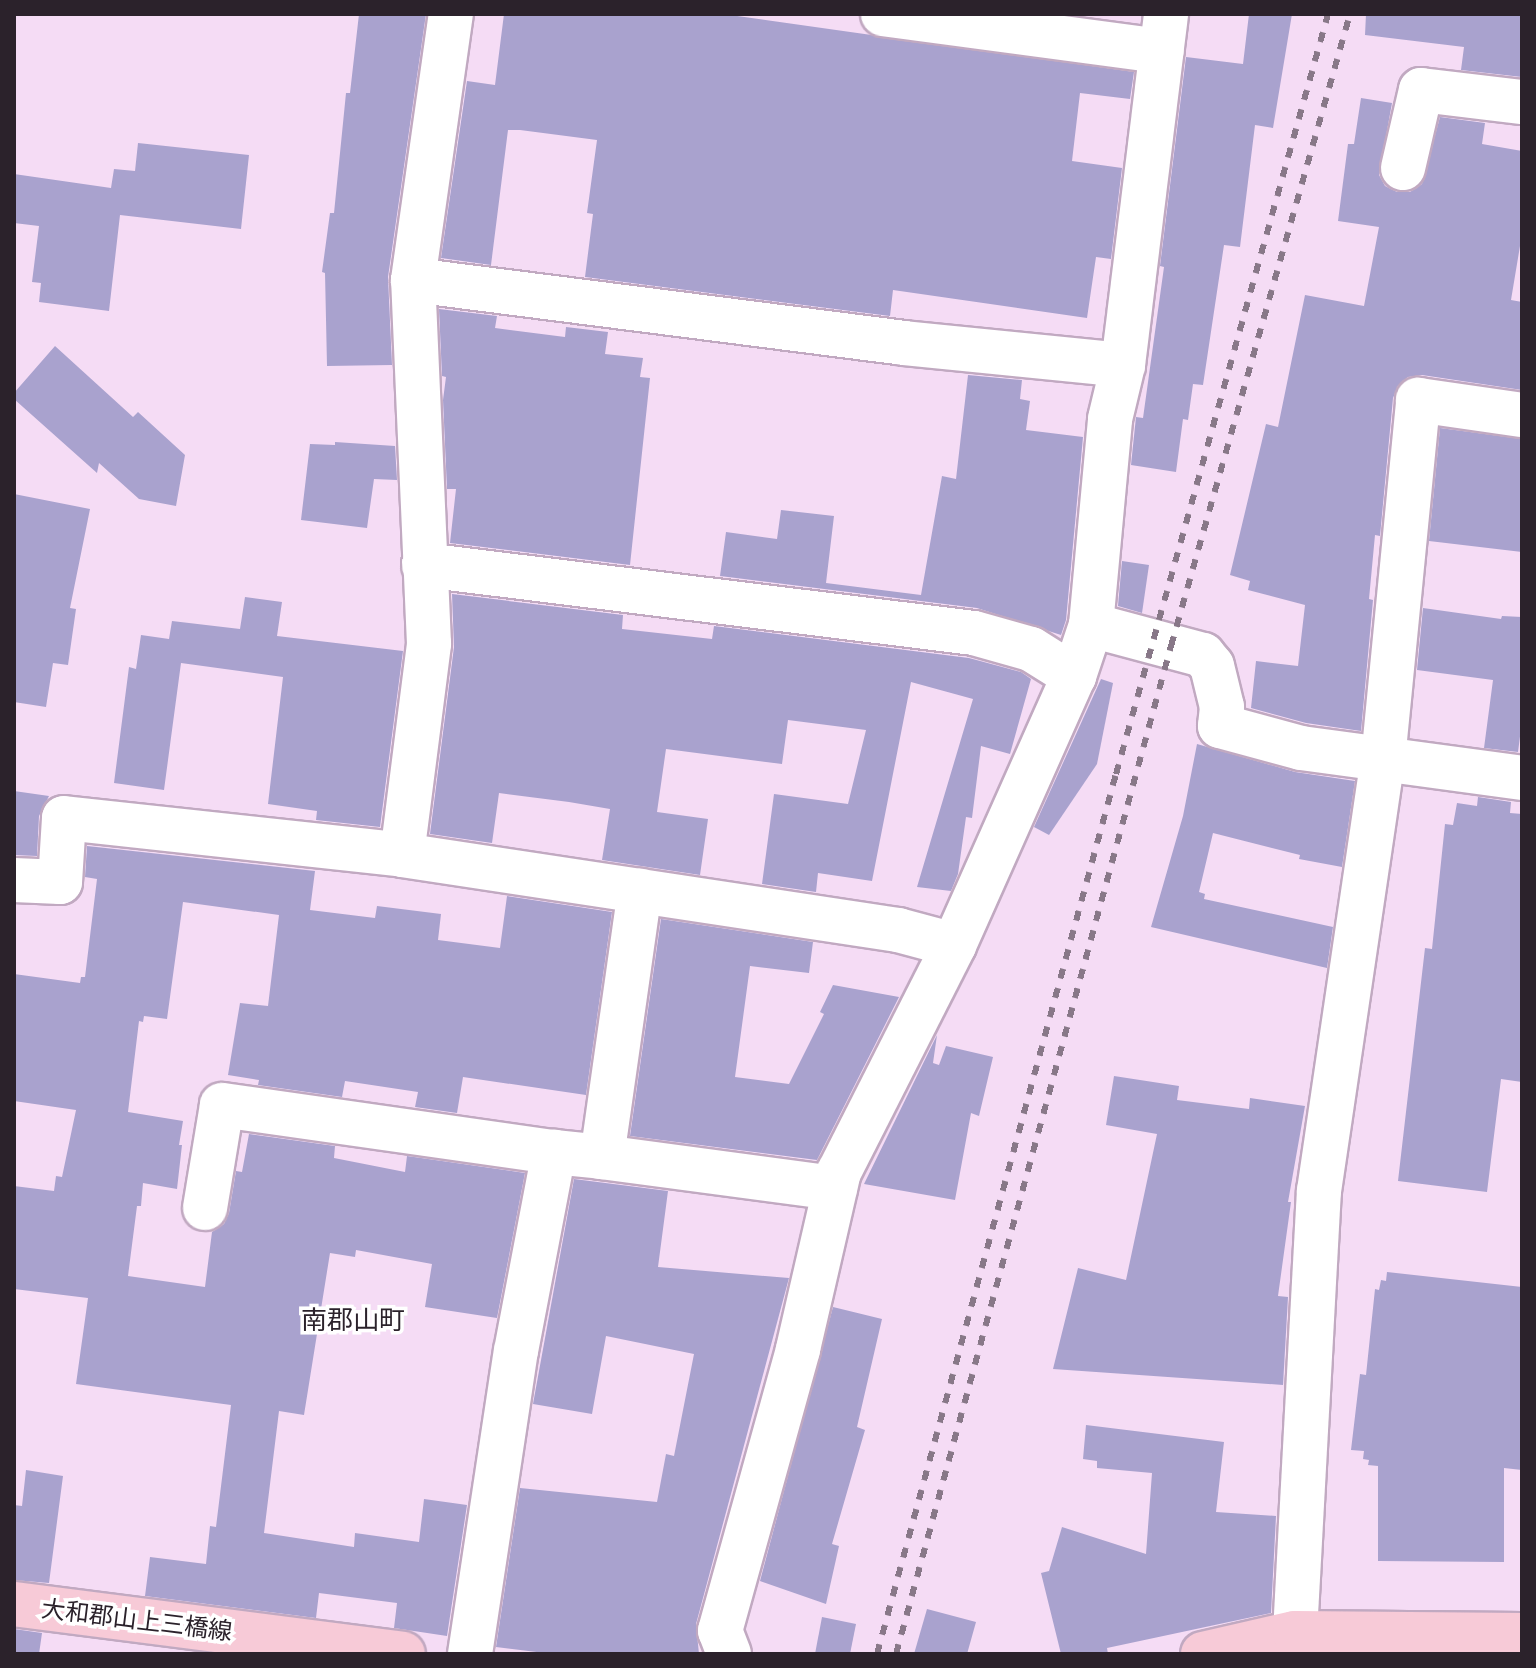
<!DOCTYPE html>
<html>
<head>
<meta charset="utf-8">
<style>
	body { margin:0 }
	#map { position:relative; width:1536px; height:1668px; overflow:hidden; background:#f5dcf5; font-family:"Noto Sans","Noto Sans JP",sans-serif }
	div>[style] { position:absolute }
	.building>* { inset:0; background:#a9a2ce }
	.roads { filter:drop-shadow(2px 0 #c1a9c1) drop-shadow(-2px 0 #c1a9c1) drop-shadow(0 2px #c1a9c1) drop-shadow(0 -2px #c1a9c1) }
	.minor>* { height:44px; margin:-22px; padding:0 22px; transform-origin:22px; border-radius:22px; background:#fff }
	.major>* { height:44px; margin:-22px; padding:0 22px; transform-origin:22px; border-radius:22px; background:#f7cad7 }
	.rail>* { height:6px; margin-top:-3px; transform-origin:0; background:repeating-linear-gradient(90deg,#887888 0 10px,transparent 0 20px) }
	span { translate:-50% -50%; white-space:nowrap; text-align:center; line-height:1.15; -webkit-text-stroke:7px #fff; paint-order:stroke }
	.street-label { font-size:24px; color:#2b222b }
	.neighbourhood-label { font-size:26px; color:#2b222b }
	.frame { position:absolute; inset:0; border:16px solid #2b222b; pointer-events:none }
</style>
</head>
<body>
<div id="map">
	<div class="building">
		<i style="clip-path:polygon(359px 14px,426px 14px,388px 277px,392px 365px,327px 366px,325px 273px,322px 272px,330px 213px,334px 213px,346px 93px,350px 93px)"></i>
		<i style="clip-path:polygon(504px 14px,723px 14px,1134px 72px,1130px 99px,1080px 93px,1072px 161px,1122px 168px,1111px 259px,1096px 257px,1087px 318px,893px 290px,890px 316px,585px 277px,593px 214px,587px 213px,597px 140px,520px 130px,508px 130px,491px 265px,441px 258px,467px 81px,495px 85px)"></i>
		<i style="clip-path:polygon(1249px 14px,1292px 14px,1273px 128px,1255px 125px,1240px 247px,1224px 245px,1203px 385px,1193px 384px,1188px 420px,1183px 419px,1176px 472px,1131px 465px,1136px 417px,1143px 418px,1164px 267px,1160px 266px,1186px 57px,1243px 64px)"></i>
		<i style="clip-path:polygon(1366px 14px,1522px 14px,1522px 77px,1461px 70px,1464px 47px,1365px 35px)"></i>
		<i style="clip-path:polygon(1361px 98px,1392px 103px,1379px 175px,1385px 186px,1397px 192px,1410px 192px,1422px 184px,1440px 117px,1485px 123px,1482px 144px,1522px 151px,1522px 234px,1511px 300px,1522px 302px,1522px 390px,1422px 375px,1408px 377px,1398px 386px,1393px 398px,1380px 536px,1375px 535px,1369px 599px,1373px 600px,1361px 731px,1306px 723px,1251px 708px,1256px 661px,1298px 666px,1305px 605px,1248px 590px,1250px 581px,1230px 575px,1266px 424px,1278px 427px,1305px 295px,1364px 306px,1379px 227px,1338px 221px,1348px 144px,1354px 144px)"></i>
		<i style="clip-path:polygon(138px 143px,249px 155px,241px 229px,120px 215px,109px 311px,39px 302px,41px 283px,32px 282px,39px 226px,14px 223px,14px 174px,111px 188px,114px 169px,135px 171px)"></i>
		<i style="clip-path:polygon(439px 309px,497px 316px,495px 328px,565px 337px,566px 327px,608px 332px,605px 354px,643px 358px,640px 377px,650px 378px,630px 565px,450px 543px,456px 489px,447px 489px,443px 400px,446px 377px,442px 376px)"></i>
		<i style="clip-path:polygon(55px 346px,133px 417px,138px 412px,185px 455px,176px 506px,139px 499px,99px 463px,97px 473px,14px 399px,14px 393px)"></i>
		<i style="clip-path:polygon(968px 375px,1022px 380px,1020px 399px,1030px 401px,1026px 430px,1083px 437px,1066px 620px,1061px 635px,977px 608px,720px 576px,726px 532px,777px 539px,781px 510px,834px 516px,826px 583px,921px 595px,942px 476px,956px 479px)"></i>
		<i style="clip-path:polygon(1440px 428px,1522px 439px,1522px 552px,1429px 541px)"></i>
		<i style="clip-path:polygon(335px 442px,395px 446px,397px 480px,374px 479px,367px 528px,301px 520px,310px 444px,335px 445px)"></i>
		<i style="clip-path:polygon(14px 494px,90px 509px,70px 608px,76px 609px,68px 665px,53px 663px,46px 707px,14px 702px)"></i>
		<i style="clip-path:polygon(1122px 561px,1149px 565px,1142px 613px,1118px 606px)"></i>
		<i style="clip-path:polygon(452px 594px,623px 615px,622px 629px,712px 639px,714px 626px,969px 658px,1021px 672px,1031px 679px,1010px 754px,981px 746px,972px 818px,966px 817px,958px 874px,951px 891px,917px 887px,973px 699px,911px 682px,872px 881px,818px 873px,816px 892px,762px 884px,774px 794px,848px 804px,866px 730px,788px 720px,782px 764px,666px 749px,657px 812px,708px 819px,700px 875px,602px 860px,610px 809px,569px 802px,499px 793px,492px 843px,430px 834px,454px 647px)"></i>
		<i style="clip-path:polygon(245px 597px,282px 602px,277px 636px,403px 651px,380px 827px,316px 820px,317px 811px,268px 804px,283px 677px,181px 663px,164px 790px,114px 783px,129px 667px,136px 669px,141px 635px,169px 639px,172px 621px,240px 629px)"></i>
		<i style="clip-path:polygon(1423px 608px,1501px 619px,1502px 616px,1522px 617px,1522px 721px,1518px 752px,1484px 748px,1493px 680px,1417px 670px)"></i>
		<i style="clip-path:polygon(1101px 679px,1113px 683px,1097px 764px,1049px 835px,1034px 827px)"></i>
		<i style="clip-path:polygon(1197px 744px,1295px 772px,1355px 781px,1342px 867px,1299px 859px,1300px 855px,1213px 833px,1199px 892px,1205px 894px,1204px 899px,1333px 927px,1327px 968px,1151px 927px,1183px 816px)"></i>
		<i style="clip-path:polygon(14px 791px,49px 796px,39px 816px,37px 856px,14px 855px)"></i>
		<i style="clip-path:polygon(1478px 797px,1511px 802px,1510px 813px,1522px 814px,1522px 1082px,1501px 1079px,1487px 1192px,1398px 1181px,1425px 948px,1432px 949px,1445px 824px,1453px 825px,1457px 803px,1477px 806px)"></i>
		<i style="clip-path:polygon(87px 846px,315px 871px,310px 910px,375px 918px,377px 906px,441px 914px,438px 940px,500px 948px,507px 896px,612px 912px,586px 1095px,463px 1077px,457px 1113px,415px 1107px,418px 1092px,345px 1081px,342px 1097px,258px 1085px,259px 1080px,228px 1075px,240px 1003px,268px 1006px,279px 915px,183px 902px,167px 1019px,144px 1016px,143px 1022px,139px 1021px,128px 1112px,183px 1121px,179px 1145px,182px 1145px,177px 1189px,143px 1183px,141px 1206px,137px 1206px,128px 1276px,205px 1287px,212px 1232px,224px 1224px,229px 1213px,236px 1171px,242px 1172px,249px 1134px,335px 1146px,334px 1158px,405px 1172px,407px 1156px,525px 1173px,497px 1318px,425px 1307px,432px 1264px,356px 1250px,355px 1257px,330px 1253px,304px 1415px,279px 1411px,264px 1533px,354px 1547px,355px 1533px,419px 1542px,424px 1499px,467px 1505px,447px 1636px,394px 1628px,397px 1603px,319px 1593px,316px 1618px,145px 1596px,150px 1557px,206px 1564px,210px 1526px,216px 1527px,231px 1405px,76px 1384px,88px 1298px,14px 1289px,14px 1186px,54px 1191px,56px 1176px,62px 1177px,76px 1110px,14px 1101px,14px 974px,80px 983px,81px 977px,85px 977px,97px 879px,85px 877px)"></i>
		<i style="clip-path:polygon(661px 919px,813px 942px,809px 973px,750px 966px,735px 1077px,789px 1084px,824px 1014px,820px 1012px,833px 985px,899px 997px,817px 1160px,630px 1136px)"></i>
		<i style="clip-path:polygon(937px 1035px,933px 1063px,939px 1065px,946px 1046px,993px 1057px,979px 1116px,971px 1113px,955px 1200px,864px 1184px)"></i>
		<i style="clip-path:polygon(1114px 1076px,1179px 1086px,1177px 1100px,1249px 1109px,1250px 1098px,1305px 1106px,1288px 1202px,1291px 1202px,1278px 1296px,1288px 1297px,1283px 1385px,1053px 1369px,1078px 1268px,1126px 1280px,1157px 1134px,1106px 1125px)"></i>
		<i style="clip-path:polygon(574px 1179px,668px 1191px,658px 1267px,789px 1278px,696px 1624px,699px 1654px,553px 1654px,496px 1647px,520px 1488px,657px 1502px,666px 1454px,674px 1456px,694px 1354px,606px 1336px,592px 1414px,533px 1404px)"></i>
		<i style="clip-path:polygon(1387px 1272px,1522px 1287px,1522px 1470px,1504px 1468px,1504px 1562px,1378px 1561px,1378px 1466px,1368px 1465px,1369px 1460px,1363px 1459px,1364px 1451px,1351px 1450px,1360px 1374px,1366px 1375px,1375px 1289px,1379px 1290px,1381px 1280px,1386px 1281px)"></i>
		<i style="clip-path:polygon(833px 1307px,882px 1319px,857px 1427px,865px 1430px,832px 1544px,839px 1546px,826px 1604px,760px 1581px)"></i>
		<i style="clip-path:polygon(1086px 1425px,1224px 1442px,1216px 1512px,1276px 1516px,1271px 1613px,1107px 1648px,1108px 1654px,1061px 1654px,1041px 1573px,1049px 1571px,1062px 1527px,1146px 1554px,1152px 1473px,1097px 1468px,1097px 1461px,1083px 1459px)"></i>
		<i style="clip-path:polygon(26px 1470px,63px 1476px,49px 1583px,14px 1580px,14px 1505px,22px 1506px)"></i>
		<i style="clip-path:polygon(927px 1609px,976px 1622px,967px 1654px,914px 1654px)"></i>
		<i style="clip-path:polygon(822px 1617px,856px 1624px,850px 1654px,815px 1654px)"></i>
		<i style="clip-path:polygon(14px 1629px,42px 1633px,39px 1654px,14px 1654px)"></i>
	</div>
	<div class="roads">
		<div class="minor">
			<i style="left:883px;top:14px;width:281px;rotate:7.6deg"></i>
			<i style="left:1403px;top:168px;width:80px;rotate:-77deg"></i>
			<i style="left:1421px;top:90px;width:102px;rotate:6.8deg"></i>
			<i style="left:413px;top:280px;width:495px;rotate:7.3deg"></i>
			<i style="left:904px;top:343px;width:220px;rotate:5.7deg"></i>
			<i style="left:424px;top:565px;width:554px;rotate:7.05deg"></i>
			<i style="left:974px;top:633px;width:59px;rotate:15.7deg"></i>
			<i style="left:1031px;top:649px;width:51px;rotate:32.1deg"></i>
			<i style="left:1091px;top:625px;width:116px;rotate:15deg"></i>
			<i style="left:1203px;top:655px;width:14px;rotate:51deg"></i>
			<i style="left:1212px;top:666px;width:42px;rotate:76.3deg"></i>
			<i style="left:1222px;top:707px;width:19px;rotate:96deg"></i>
			<i style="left:1220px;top:726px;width:84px;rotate:15.2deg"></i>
			<i style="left:1301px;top:748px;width:223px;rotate:7.7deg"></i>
			<i style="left:402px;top:855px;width:213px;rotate:-82.7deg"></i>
			<i style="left:429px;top:644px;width:364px;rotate:-92.5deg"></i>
			<i style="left:413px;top:280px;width:269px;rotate:-81.9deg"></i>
			<i style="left:14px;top:880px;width:46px;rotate:2.5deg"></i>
			<i style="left:60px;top:882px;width:64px;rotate:-86.4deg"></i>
			<i style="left:64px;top:818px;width:340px;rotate:6.2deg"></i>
			<i style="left:402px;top:855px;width:502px;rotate:8.6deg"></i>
			<i style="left:898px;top:930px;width:58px;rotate:15deg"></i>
			<i style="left:602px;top:1157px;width:235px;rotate:7.6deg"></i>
			<i style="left:205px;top:1208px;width:104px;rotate:-80.6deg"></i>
			<i style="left:222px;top:1105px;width:335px;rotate:8.1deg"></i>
			<i style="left:1295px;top:1633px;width:443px;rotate:-86.9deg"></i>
			<i style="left:1319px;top:1191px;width:436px;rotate:-81.6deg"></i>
			<i style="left:1383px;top:760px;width:362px;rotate:-84.4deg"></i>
			<i style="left:1418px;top:400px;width:105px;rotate:8.2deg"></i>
			<i style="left:470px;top:1654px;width:306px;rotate:-81.4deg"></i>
			<i style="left:516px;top:1351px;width:203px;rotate:-79.2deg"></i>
			<i style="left:554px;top:1152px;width:48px;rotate:5.9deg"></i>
			<i style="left:602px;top:1157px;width:269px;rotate:-81.9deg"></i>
			<i style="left:729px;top:1654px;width:25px;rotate:-111deg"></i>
			<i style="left:720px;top:1631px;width:293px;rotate:-74.5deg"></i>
			<i style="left:798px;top:1349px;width:182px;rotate:-77deg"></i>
			<i style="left:839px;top:1172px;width:254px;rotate:-63.1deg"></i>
			<i style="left:954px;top:945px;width:295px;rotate:-66deg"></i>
			<i style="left:1074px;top:676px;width:54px;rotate:-71.6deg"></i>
			<i style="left:1091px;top:625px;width:207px;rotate:-84.7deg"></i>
			<i style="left:1110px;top:419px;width:56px;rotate:-76.5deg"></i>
			<i style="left:1123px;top:365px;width:354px;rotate:-83deg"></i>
		</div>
		<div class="major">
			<i style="left:14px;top:1604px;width:392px;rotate:7.3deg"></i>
			<i style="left:1203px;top:1654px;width:94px;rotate:-12.9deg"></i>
			<i style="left:1295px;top:1633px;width:227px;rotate:0.5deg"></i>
		</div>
	</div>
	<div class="rail">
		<i style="left:877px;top:1654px;width:912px;rotate:-74.81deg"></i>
		<i style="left:1116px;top:774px;width:789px;rotate:-74.41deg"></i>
		<i style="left:896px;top:1654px;width:1045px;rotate:-74.74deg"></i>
		<i style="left:1171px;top:646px;width:657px;rotate:-74.19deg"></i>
	</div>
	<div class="street-label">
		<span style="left:137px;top:1619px;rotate:7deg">大和郡山上三橋線</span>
	</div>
	<div class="neighbourhood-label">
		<span style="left:353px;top:1320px">南郡山町</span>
	</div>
	<div class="frame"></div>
</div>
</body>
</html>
